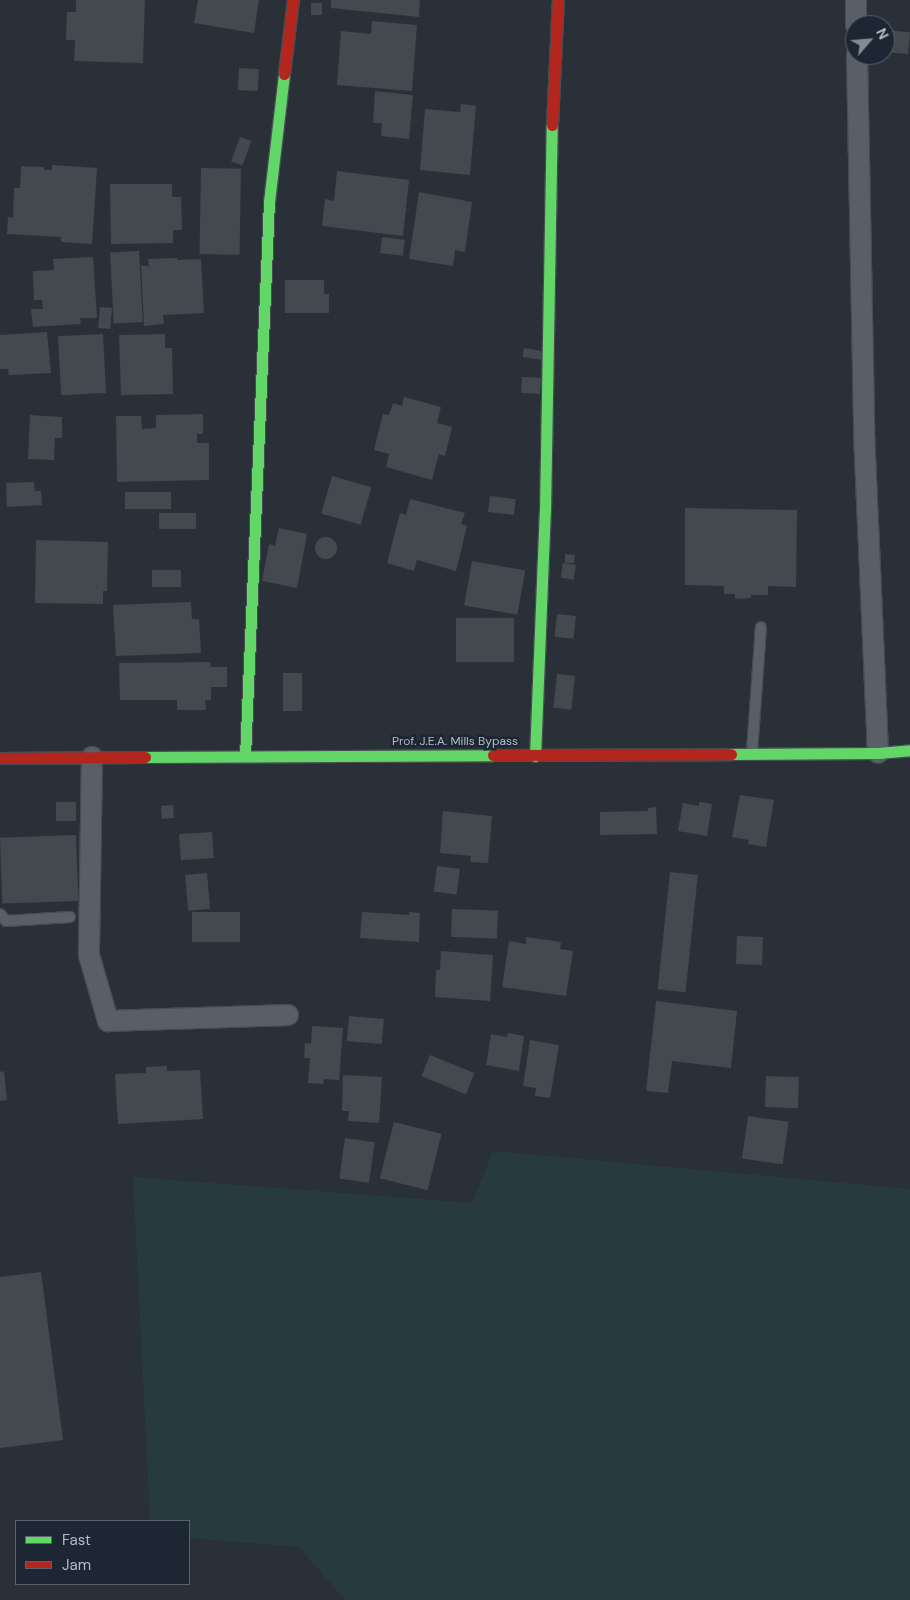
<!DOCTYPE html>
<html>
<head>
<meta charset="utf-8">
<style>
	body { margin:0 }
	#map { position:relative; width:910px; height:1600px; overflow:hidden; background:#2a3038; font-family:"DM Sans",sans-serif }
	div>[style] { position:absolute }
	.green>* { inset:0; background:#273a3e }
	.building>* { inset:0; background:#444950; transform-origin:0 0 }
	.round { border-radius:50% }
	.roads { filter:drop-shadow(1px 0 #484c53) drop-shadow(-1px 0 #484c53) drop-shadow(0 1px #484c53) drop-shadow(0 -1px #484c53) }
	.lane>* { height:10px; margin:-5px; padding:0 5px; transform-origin:5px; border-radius:5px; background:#5a5e66 }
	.street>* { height:20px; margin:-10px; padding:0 10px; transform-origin:10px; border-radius:10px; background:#5a5e66 }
	.fast>* { height:11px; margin:-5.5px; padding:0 5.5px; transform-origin:5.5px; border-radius:5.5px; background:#63d668 }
	.jam>* { height:11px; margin:-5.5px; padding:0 5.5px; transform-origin:5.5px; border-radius:5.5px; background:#b3261e }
	span { translate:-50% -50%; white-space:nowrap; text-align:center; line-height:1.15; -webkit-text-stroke:5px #1d2633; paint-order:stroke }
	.street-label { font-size:12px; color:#b4bcc9 }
	.legend { position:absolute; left:15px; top:1520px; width:175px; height:65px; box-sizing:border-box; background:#1d2633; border:1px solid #59626f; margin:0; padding:6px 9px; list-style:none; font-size:15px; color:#b4bcc9 }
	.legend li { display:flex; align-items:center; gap:10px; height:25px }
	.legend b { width:25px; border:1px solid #59626f }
	.north { position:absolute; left:845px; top:15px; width:50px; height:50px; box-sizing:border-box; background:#1d2633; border:1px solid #59626f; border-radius:50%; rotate:63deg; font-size:14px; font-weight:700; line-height:20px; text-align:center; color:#b4bcc9 }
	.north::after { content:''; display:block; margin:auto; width:18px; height:22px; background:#848b96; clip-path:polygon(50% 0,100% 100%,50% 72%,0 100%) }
</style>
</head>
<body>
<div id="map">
	<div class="green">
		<i style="clip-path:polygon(493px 1151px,910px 1189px,910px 1600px,345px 1600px,299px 1547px,189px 1538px,189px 1521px,150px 1521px,133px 1177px,472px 1203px)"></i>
	</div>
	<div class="building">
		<i style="clip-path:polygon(76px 0,145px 0,143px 63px,74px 61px,75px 40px,66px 40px,67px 12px,76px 12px)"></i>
		<i style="clip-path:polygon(198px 0,259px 0,254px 33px,194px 23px)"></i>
		<i style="clip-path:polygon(331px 0,420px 0,419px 17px,331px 8px)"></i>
		<i style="left:311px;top:3px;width:11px;height:12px"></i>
		<i style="clip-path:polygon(372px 21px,417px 25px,412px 91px,337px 85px,341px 31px,371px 34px)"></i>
		<i style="left:885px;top:30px;width:25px;height:22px;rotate:5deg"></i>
		<i style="left:239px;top:68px;width:20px;height:22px;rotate:3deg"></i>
		<i style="clip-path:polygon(375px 91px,413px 95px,409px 139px,381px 136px,382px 123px,373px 123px)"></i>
		<i style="clip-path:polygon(461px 104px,476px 106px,470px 175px,420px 170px,425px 109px,460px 112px)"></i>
		<i style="left:240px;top:137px;width:12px;height:26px;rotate:20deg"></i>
		<i style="clip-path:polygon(52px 165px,97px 168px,92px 244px,61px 242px,61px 237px,7px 234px,8px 217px,13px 218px,14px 188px,20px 188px,21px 166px,44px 167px,44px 170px,52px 170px)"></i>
		<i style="left:201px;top:168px;width:40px;height:86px;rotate:1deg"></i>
		<i style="clip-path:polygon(337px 171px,409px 180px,403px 236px,322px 226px,325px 199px,334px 201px)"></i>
		<i style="clip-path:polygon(110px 184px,172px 184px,172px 197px,181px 197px,182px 230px,173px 230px,173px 243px,111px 244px)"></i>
		<i style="clip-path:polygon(419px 192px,472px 202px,465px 252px,455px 250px,453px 266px,409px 259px)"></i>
		<i style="left:382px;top:237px;width:23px;height:16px;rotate:7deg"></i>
		<i style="left:139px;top:251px;width:71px;height:29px;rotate:87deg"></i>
		<i style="clip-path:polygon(93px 257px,97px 318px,80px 318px,81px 324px,33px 327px,31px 309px,43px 309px,42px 300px,34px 300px,33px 271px,54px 270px,53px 259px)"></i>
		<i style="clip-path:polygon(177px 258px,177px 260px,201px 259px,204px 313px,163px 315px,164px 324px,144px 326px,141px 266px,149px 266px,148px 259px)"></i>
		<i style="clip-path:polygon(285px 280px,324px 280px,324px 294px,329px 294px,329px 313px,285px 313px)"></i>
		<i style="left:100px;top:307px;width:12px;height:21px;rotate:5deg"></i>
		<i style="clip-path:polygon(47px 332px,51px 373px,9px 375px,8px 369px,0 369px,0 335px)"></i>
		<i style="left:103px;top:334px;width:59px;height:45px;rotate:87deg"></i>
		<i style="clip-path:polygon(165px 334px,165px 348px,172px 348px,173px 394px,121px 395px,119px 335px)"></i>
		<i style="left:524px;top:348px;width:20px;height:9px;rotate:9deg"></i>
		<i style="left:522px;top:377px;width:19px;height:16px;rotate:3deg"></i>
		<i style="clip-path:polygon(404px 397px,441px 407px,437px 423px,452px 427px,445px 456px,439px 454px,432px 480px,386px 467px,389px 454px,374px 450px,383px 414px,389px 415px,393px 403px,402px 406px)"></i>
		<i style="clip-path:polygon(203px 414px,203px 434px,197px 434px,197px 443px,209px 443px,209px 480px,117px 482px,116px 416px,141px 416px,142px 429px,156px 428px,156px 415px)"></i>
		<i style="clip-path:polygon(30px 415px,62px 417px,62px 438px,55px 438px,54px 460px,28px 459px)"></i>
		<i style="left:332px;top:476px;width:41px;height:39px;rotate:16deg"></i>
		<i style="clip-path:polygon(34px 482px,35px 491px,41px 491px,42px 505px,7px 507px,6px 483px)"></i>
		<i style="left:171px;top:492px;width:17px;height:46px;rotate:90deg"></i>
		<i style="left:490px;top:496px;width:26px;height:16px;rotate:7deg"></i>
		<i style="clip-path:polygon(410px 499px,465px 513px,461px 524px,467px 526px,456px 571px,417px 560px,414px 571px,387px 563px,400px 513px,406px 515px)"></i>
		<i style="clip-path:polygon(685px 508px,797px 510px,796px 587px,768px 586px,768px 595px,751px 595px,751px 598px,735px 599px,735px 594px,724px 594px,724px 586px,685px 585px)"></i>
		<i style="left:159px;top:513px;width:37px;height:16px"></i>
		<i style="clip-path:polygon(279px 528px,307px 534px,297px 588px,262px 581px,269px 544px,275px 546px)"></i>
		<i class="round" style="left:315px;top:537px;width:22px;height:22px"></i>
		<i style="clip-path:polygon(36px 540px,108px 542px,107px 591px,103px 591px,103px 604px,35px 603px)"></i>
		<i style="clip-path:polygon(565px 554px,575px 555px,574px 563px,565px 563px)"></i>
		<i style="left:472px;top:561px;width:54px;height:45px;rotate:10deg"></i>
		<i style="left:563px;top:563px;width:13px;height:15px;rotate:9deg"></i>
		<i style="left:181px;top:570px;width:17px;height:29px;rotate:90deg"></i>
		<i style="clip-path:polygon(191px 602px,192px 619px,199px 619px,201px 653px,116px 656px,113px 605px)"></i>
		<i style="left:557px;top:614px;width:19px;height:23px;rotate:6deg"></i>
		<i style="left:456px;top:618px;width:58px;height:44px"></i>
		<i style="clip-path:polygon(210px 662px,211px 667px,227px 667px,227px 687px,211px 687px,211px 700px,205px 700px,206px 710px,177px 710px,177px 700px,120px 700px,119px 663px)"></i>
		<i style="left:283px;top:673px;width:19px;height:38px"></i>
		<i style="left:557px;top:674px;width:18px;height:34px;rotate:6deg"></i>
		<i style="clip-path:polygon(740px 795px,774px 800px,766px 847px,748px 844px,749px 840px,732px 837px)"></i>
		<i style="left:56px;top:802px;width:20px;height:19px"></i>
		<i style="clip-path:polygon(699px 802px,712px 804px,707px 836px,678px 831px,683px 803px,699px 806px)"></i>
		<i style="left:173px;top:805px;width:13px;height:12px;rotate:86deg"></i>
		<i style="clip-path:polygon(656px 807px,657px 834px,600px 835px,600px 812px,648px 811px,648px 808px)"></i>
		<i style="clip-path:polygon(443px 811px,492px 816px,488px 863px,470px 862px,471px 856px,440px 853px)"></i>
		<i style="left:212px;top:832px;width:26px;height:33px;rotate:86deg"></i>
		<i style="left:76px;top:835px;width:66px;height:76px;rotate:88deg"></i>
		<i style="left:437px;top:866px;width:23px;height:26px;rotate:7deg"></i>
		<i style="left:670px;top:872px;width:28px;height:118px;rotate:6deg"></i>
		<i style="left:207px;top:873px;width:36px;height:22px;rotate:85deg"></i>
		<i style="left:452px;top:909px;width:46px;height:28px;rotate:2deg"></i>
		<i style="left:240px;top:912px;width:30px;height:48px;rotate:90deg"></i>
		<i style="clip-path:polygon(362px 912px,409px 915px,409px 912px,420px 913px,419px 942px,360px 938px)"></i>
		<i style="left:737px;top:936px;width:26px;height:28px;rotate:2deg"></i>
		<i style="clip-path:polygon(526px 937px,561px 942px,560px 949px,573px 951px,566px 996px,502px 987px,509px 941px,526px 944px)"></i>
		<i style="clip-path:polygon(441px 951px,493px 955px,490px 1001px,435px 997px,436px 970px,440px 970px)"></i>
		<i style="clip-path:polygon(656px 1001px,737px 1011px,731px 1068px,672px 1061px,668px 1093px,646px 1091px)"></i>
		<i style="left:349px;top:1016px;width:35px;height:25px;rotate:5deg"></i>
		<i style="clip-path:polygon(312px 1026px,343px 1028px,339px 1080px,324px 1079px,323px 1084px,308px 1083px,310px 1058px,304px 1058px,305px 1043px,311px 1044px)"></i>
		<i style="clip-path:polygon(508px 1033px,524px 1036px,519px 1071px,486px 1065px,491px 1034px,507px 1037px)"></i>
		<i style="clip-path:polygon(530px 1040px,559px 1045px,550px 1098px,535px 1096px,536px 1088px,523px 1086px)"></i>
		<i style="left:430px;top:1055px;width:48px;height:23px;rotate:22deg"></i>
		<i style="clip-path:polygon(167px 1066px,167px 1071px,200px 1070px,203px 1119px,118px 1124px,115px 1074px,146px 1073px,146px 1067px)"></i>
		<i style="clip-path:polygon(4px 1071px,7px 1100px,0 1101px,0 1072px)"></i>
		<i style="clip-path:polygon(343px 1075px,382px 1077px,379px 1123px,348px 1121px,349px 1111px,342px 1111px)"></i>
		<i style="left:766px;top:1076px;width:33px;height:31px;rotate:2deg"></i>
		<i style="left:748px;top:1116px;width:41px;height:43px;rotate:8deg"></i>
		<i style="left:394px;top:1122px;width:49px;height:58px;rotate:14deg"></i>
		<i style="left:345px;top:1138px;width:30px;height:41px;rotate:8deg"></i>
		<i style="clip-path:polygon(41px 1272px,63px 1440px,0 1448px,0 1277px)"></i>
	</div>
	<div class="roads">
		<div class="lane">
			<i style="left:752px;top:752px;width:125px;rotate:-85.9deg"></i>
			<i style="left:0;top:914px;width:9px;rotate:49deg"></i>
			<i style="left:6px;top:921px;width:64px;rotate:-3.6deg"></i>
		</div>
		<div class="street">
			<i style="left:856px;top:0;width:25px;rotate:90deg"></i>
			<i style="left:857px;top:55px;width:377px;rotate:88.9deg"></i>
			<i style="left:864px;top:432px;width:321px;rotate:87.5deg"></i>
			<i style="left:92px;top:757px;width:198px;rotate:90.9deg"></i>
			<i style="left:89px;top:955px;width:69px;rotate:73.9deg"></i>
			<i style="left:108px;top:1021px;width:180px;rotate:-1.9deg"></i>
		</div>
		<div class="fast">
			<i style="left:731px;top:754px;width:147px;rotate:-0.4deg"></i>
			<i style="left:878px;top:753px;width:32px;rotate:-5deg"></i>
			<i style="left:245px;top:756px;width:555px;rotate:-87.52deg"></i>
			<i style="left:269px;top:202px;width:129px;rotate:-83.3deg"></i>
			<i style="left:535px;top:756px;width:245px;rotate:-87.7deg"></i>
			<i style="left:545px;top:511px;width:386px;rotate:-89deg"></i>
			<i style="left:145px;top:757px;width:348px;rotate:-0.3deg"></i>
		</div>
		<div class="jam">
			<i style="left:284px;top:74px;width:75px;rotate:-83.1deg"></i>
			<i style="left:552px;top:125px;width:125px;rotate:-87.3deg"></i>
			<i style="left:493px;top:755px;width:238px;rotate:-0.2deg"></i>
			<i style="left:0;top:758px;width:145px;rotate:-0.4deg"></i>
		</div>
	</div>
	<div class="street-label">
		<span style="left:455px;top:742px">Prof. J.E.A. Mills Bypass</span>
	</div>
	<ul class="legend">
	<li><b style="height:6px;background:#63d668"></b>Fast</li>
	<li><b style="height:6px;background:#b3261e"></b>Jam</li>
	</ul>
	<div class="north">N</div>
</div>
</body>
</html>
